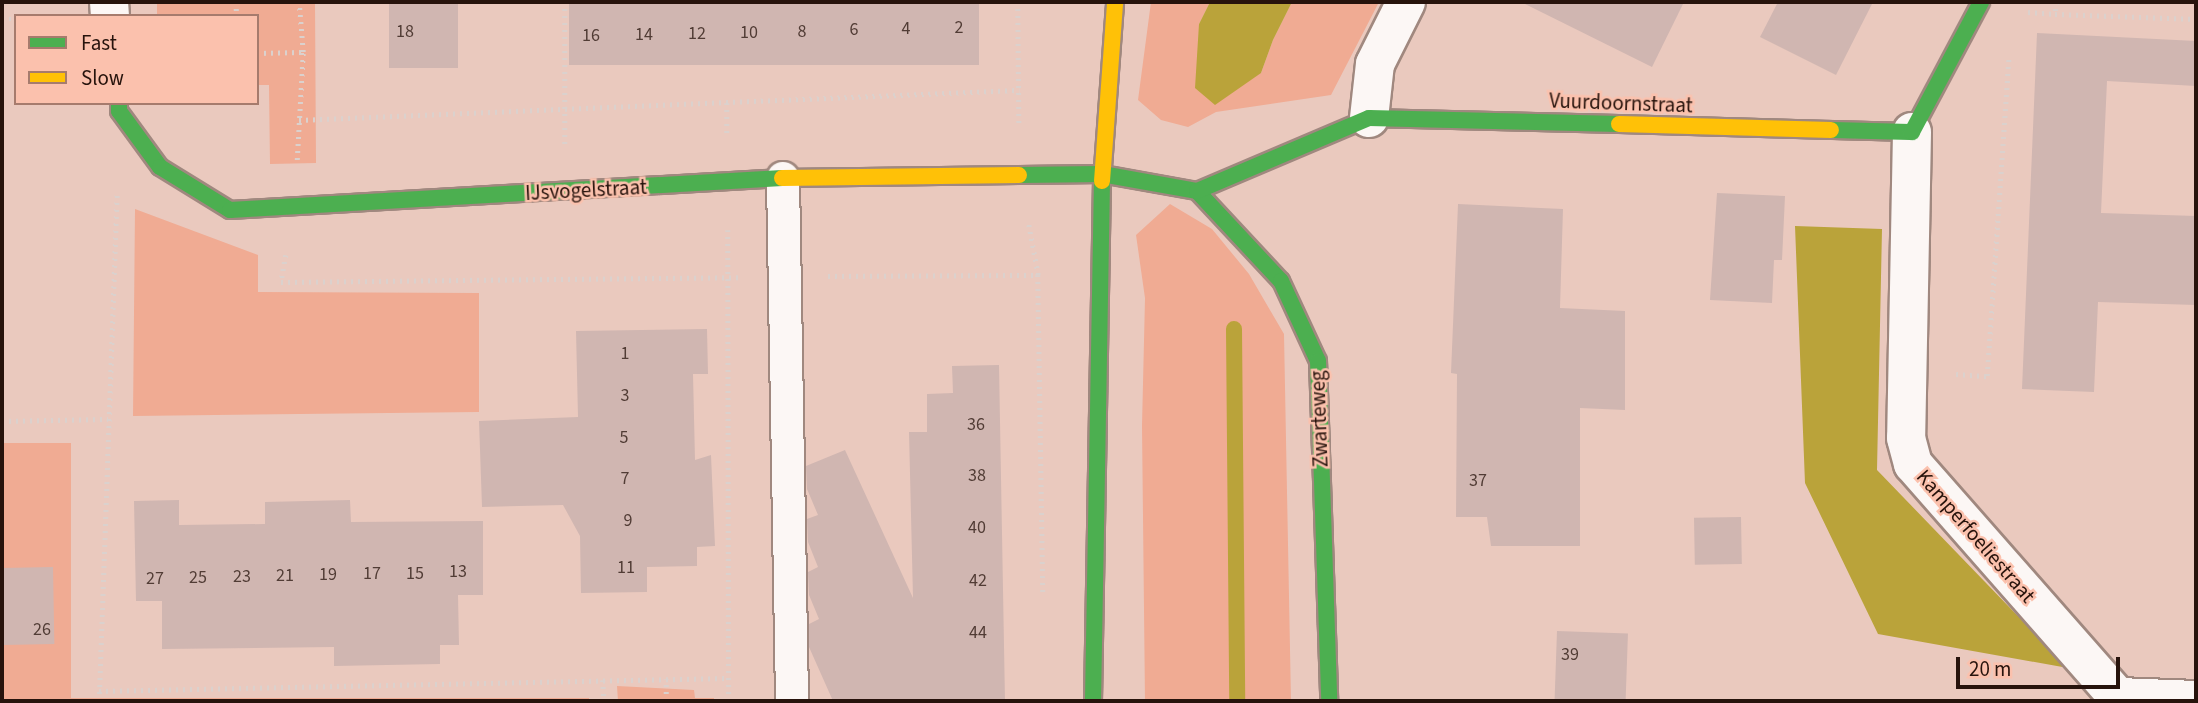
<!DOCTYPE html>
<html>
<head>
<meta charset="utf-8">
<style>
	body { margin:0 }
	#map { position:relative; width:2198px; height:703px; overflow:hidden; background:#eac9be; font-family:"Source Sans 3",sans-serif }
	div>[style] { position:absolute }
	.green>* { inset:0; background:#f0ab93 }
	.water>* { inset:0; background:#baa33a }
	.stream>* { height:16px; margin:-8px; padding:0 8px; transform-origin:8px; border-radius:8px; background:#baa33a }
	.building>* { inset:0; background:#d0b6b1; transform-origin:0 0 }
	.path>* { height:4.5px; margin-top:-2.25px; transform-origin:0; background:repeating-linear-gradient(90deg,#dbd1cd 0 2px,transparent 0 7px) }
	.roads { filter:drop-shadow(2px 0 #a0887f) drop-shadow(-2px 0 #a0887f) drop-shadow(0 2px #a0887f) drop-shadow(0 -2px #a0887f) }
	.lane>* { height:32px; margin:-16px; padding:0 16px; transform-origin:16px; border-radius:16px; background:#fcf7f5 }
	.street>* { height:38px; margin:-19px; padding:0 19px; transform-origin:19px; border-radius:19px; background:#fcf7f5 }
	.fast>* { height:16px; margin:-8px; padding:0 8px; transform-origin:8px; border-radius:8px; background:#4caf50 }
	.slow>* { height:16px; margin:-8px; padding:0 8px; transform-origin:8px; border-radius:8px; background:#ffc107 }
	span { translate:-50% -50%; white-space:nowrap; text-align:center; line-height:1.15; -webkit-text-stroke:5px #fbc1ad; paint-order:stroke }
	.number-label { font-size:18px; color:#513c35 }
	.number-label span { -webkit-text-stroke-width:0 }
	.street-label { font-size:21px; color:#27130c }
	.frame { position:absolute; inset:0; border:4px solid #27130c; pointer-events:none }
	.legend { position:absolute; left:14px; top:14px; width:245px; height:91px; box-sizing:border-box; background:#fbc1ad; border:2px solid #a67b6d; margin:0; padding:9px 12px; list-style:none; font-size:21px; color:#27130c }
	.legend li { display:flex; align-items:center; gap:14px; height:35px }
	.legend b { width:35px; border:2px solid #a67b6d }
	.scale { position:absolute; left:1956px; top:657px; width:164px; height:32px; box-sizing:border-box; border:4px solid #27130c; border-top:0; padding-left:9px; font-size:21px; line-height:24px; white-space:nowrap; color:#27130c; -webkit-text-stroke:5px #fbc1ad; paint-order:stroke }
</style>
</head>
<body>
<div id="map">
	<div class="green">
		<i style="clip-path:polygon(157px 2px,315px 2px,316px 163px,270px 164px,269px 85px,257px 85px,257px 16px,157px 16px)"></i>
		<i style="clip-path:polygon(1151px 2px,1210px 2px,1199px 24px,1261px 73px,1273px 40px,1292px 2px,1379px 2px,1331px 95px,1216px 112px,1188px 127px,1161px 120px,1138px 100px)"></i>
		<i style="clip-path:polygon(1170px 204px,1212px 229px,1249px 274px,1284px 334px,1291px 701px,1145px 701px,1142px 426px,1145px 298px,1136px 235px)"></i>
		<i style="clip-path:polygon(135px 209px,258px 255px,258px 292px,479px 293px,479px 412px,133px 416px)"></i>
		<i style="clip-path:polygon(2px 443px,71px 443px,71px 698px,589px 698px,589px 701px,2px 701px)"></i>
		<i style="clip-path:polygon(617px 686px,694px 690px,695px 698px,714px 698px,714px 701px,618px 701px)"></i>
	</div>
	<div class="water">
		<i style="clip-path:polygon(1210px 2px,1292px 2px,1273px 40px,1261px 73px,1215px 105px,1195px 88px,1199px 24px)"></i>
		<i style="clip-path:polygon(1795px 226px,1882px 229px,1877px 470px,2068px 668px,1878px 634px,1805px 483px)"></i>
	</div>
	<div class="stream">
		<i style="left:1234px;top:329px;width:372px;rotate:89.5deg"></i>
	</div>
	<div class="building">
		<i style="left:389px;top:2px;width:69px;height:66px"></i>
		<i style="left:569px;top:2px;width:410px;height:63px"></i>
		<i style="clip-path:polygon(1521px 2px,1684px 2px,1652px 67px)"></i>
		<i style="clip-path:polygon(1778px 2px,1873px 2px,1836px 75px,1760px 37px)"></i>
		<i style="clip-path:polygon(2037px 33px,2196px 41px,2196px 86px,2107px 81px,2101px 213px,2196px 216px,2196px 305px,2098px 302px,2094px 392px,2022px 389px)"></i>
		<i style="clip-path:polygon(1717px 193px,1785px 196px,1782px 260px,1774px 260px,1772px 303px,1710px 300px)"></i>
		<i style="clip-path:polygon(1458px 204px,1563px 209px,1560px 308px,1625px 311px,1625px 410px,1580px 408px,1580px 546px,1491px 546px,1487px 517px,1456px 517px,1457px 374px,1451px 373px)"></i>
		<i style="clip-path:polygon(707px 329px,708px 374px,693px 374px,695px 460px,711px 455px,715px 546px,697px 547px,697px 566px,647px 567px,647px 592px,581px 593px,580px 536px,563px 505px,482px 507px,479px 421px,578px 417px,576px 331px)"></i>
		<i style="clip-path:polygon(999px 365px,1005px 701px,833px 701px,809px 647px,809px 624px,819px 619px,809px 595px,808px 572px,818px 567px,808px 542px,807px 519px,818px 515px,807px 489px,806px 466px,845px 450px,913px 598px,909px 432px,927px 432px,927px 394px,953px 393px,952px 366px)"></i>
		<i style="clip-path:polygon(179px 500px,179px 525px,265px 524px,265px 502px,350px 500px,351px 522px,483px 521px,483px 595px,458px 595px,459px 645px,440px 645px,440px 664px,334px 666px,334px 647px,162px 649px,162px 601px,136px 601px,134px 501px)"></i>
		<i style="left:1741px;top:517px;width:47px;height:47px;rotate:89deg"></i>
		<i style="left:53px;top:567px;width:77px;height:51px;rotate:89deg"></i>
		<i style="left:1557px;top:631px;width:71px;height:70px;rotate:2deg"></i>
	</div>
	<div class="path">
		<i style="left:236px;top:2px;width:14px;rotate:86deg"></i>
		<i style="left:565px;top:2px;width:142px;rotate:90deg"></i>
		<i style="left:1018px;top:2px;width:125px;rotate:89.5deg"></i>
		<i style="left:2057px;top:2px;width:12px;rotate:99deg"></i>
		<i style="left:2055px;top:14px;width:141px;rotate:2deg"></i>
		<i style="left:2028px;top:12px;width:27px;rotate:4deg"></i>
		<i style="left:2px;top:19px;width:14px"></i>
		<i style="left:257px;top:53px;width:46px;rotate:-1.2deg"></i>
		<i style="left:303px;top:52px;width:50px;rotate:-94.6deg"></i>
		<i style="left:727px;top:103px;width:30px;rotate:90deg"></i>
		<i style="left:299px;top:120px;width:721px;rotate:-2.39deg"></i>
		<i style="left:297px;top:160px;width:108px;rotate:-86.8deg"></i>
		<i style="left:728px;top:230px;width:471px;rotate:89.9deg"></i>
		<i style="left:286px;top:255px;width:27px;rotate:100deg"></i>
		<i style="left:281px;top:282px;width:461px;rotate:-0.6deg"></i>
		<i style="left:1038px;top:275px;width:318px;rotate:89.1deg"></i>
		<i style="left:828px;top:276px;width:210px;rotate:-0.3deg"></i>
		<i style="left:1038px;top:275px;width:54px;rotate:-100.7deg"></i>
		<i style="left:1956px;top:374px;width:31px;rotate:4deg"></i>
		<i style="left:1987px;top:376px;width:320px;rotate:-86.1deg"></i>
		<i style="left:2px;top:421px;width:106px;rotate:-1.1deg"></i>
		<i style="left:603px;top:680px;width:21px;rotate:87deg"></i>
		<i style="left:99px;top:691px;width:630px;rotate:-1.18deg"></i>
		<i style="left:99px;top:701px;width:510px;rotate:-87.98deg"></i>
		<i style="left:666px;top:701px;width:22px;rotate:-90deg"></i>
	</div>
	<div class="roads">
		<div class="lane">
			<i style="left:783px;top:178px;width:523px;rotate:89.01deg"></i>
		</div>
		<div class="street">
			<i style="left:109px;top:2px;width:14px;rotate:86deg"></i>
			<i style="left:1369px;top:118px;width:54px;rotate:-83.7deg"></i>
			<i style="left:1375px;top:64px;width:69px;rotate:-63.4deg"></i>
			<i style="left:1912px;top:132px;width:306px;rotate:91.1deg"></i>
			<i style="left:1906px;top:438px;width:27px;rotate:75deg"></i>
			<i style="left:1913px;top:464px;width:310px;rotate:48.7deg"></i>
			<i style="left:2118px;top:697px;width:4px;rotate:104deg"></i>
			<i style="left:2118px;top:697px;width:78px;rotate:2.2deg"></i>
		</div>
		<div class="fast">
			<i style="left:119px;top:103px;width:8px;rotate:90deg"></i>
			<i style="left:119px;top:111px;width:69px;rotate:53.8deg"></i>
			<i style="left:160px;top:167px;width:82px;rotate:31.6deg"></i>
			<i style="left:230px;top:210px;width:553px;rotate:-3.32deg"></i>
			<i style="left:1831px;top:130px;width:81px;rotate:1.4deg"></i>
			<i style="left:1912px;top:132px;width:147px;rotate:-62deg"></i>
			<i style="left:1019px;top:175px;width:83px;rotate:-0.7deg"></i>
			<i style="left:1102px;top:174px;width:97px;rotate:10.1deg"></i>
			<i style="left:1197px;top:191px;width:123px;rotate:47deg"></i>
			<i style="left:1281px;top:281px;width:88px;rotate:65.2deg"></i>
			<i style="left:1318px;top:361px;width:340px;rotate:88.1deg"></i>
			<i style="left:1197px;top:191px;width:187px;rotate:-23deg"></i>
			<i style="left:1369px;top:118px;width:250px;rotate:1.4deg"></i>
			<i style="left:1093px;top:701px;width:520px;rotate:-89.01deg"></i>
		</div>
		<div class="slow">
			<i style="left:1619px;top:124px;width:212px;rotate:1.6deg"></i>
			<i style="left:782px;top:178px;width:237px;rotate:-0.7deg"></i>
			<i style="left:1102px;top:181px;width:179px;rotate:-85.8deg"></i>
		</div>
	</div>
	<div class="number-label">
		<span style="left:959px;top:28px">2</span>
		<span style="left:906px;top:29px">4</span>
		<span style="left:854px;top:30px">6</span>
		<span style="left:405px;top:32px">18</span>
		<span style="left:802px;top:32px">8</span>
		<span style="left:749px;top:33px">10</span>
		<span style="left:697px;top:34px">12</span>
		<span style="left:644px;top:35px">14</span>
		<span style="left:591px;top:36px">16</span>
		<span style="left:625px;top:354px">1</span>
		<span style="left:625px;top:396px">3</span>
		<span style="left:976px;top:425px">36</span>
		<span style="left:624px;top:438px">5</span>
		<span style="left:977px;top:476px">38</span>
		<span style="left:625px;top:479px">7</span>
		<span style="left:1478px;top:481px">37</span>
		<span style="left:628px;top:521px">9</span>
		<span style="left:977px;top:528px">40</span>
		<span style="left:626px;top:568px">11</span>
		<span style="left:458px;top:572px">13</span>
		<span style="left:372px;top:574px">17</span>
		<span style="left:415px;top:574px">15</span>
		<span style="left:328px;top:575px">19</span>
		<span style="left:285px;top:576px">21</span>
		<span style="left:242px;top:577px">23</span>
		<span style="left:198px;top:578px">25</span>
		<span style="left:155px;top:579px">27</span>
		<span style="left:978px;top:581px">42</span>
		<span style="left:42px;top:630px">26</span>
		<span style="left:978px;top:633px">44</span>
		<span style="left:1570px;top:655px">39</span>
	</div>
	<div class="street-label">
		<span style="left:1621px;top:103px;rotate:2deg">Vuurdoornstraat</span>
		<span style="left:586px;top:190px;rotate:-3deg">IJsvogelstraat</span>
		<span style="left:1319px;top:419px;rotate:-92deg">Zwarteweg</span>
		<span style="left:1976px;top:536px;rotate:49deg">Kamperfoeliestraat</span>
	</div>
	<div class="frame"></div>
	<ul class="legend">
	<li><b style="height:9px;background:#4caf50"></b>Fast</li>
	<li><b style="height:9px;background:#ffc107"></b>Slow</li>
	</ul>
	<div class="scale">20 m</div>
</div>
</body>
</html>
